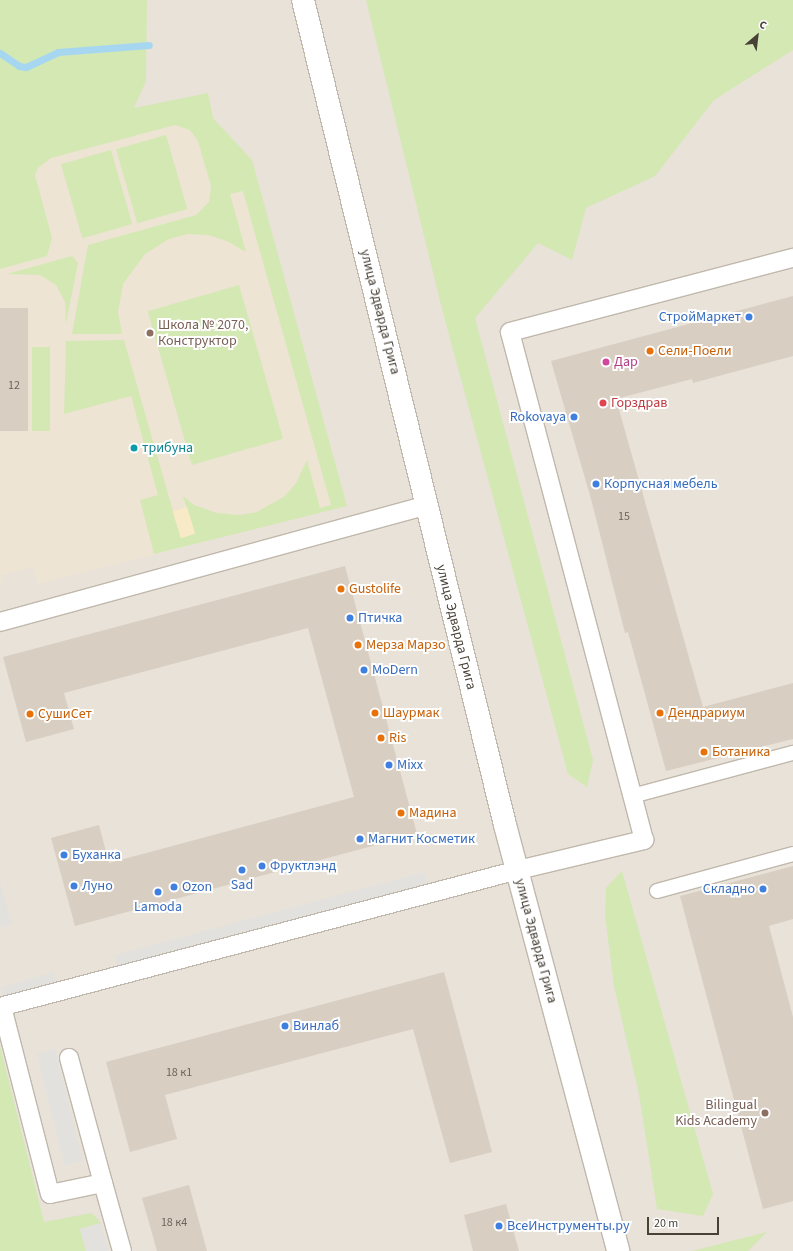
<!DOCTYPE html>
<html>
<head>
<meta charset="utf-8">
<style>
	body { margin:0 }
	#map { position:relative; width:793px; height:1251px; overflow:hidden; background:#f5f0ea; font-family:"Source Sans 3",sans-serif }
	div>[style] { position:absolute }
	.residential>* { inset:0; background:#e8e2d8; transform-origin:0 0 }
	.education>* { inset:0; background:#ede4d4 }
	.green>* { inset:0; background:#d4e8b3; transform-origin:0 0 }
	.sand>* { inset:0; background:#f8eac6; transform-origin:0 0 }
	.parking>* { inset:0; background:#e3e1de; transform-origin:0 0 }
	.stream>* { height:7px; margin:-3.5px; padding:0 3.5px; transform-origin:3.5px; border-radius:3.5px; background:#a7d7f0 }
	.building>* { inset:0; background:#d9cec2; transform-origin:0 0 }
	.roads { filter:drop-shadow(1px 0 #c0b8ac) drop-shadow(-1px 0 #c0b8ac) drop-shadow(0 1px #c0b8ac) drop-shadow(0 -1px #c0b8ac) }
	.pedestrian>* { height:14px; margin:-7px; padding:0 7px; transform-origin:7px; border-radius:7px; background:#fff }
	.minor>* { height:18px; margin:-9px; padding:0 9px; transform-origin:9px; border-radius:9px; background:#fff }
	.tertiary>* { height:22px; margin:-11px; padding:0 11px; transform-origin:11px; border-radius:11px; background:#fff }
	.dots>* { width:11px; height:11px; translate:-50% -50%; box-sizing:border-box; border:2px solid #fff; border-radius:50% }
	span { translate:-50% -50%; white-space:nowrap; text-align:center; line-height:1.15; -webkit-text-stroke:4px #fff; paint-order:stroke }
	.number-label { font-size:12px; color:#6c645a }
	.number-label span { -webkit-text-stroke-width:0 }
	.street-label { font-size:14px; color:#484138 }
	.shop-label { font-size:14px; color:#366cbe }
	.right { translate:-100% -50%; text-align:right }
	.left { translate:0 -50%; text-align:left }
	.education-label { font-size:14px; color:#785e54 }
	.food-label { font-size:14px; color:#c56008 }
	.hotel-label { font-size:14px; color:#b23c85 }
	.health-label { font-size:14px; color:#be3a42 }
	.culture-label { font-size:14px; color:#0d838f }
	.north { position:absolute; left:737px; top:16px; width:40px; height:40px; -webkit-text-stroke:3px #fff; paint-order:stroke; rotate:28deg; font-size:11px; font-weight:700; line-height:16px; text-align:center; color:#484138 }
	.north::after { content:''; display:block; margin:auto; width:14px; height:18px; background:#484138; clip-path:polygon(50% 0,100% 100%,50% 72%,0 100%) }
	.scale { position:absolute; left:647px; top:1217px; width:72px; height:18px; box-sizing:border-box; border:2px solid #484138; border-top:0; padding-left:5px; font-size:12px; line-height:14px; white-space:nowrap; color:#484138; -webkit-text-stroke:3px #fff; paint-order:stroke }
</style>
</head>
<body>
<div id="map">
	<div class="residential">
		<i style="left:0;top:0;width:793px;height:1251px"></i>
	</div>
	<div class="education">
		<i style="clip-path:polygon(208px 93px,213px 118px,252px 160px,347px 506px,38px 584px,33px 567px,1px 575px,3px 583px,0 583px,0 143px)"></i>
	</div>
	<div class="green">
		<i style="clip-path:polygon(0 0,147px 0,146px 81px,134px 108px,208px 93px,213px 118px,252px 160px,347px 506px,154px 554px,140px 500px,158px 495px,131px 396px,64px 414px,66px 341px,124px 340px,173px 511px,195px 534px,183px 496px,194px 505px,217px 513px,240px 515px,257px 512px,285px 496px,296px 483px,307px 460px,320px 508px,331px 505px,243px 191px,230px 194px,246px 252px,227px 241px,208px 235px,188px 234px,169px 239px,145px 254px,123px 284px,118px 312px,122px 334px,72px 334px,88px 245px,196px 215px,209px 202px,211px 186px,198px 141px,190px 130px,175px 125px,51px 158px,38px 168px,35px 175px,52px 238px,47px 256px,0 269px)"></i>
		<i style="clip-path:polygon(366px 0,793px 0,793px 50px,714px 100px,655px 176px,586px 208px,572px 260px,538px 243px,475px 318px,593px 760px,587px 787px,568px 774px,442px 309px)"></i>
		<i style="left:166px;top:135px;width:77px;height:52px;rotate:74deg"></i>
		<i style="left:111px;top:150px;width:77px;height:52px;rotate:74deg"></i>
		<i style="clip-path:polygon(72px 256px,78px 263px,66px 324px,65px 302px,56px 285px,40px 275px,7px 274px)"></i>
		<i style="left:239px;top:285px;width:160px;height:95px;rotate:74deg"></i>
		<i style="left:32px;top:347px;width:18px;height:84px"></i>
		<i style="clip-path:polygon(622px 871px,713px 1194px,703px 1216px,657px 1209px,639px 1094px,614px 986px,605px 916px,606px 888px)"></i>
		<i style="clip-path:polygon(0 1046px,44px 1222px,92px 1213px,101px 1223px,80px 1229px,86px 1251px,0 1251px)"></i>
		<i style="clip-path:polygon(767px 1232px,748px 1251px,692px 1251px)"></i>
	</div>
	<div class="sand">
		<i style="left:187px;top:507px;width:28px;height:15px;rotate:73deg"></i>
	</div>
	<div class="parking">
		<i style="left:425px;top:872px;width:11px;height:321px;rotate:75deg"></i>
		<i style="clip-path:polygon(0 882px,12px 925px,0 928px)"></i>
		<i style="left:53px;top:972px;width:10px;height:55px;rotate:73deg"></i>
		<i style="left:55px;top:1049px;width:115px;height:19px;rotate:76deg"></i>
		<i style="clip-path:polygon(101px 1223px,109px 1251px,86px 1251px,80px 1229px)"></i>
	</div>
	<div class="stream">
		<i style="left:0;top:53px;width:23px;rotate:34deg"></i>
		<i style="left:19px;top:66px;width:7px;rotate:8deg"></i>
		<i style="left:26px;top:67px;width:35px;rotate:-25deg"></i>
		<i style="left:58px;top:52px;width:91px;rotate:-4.4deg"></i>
	</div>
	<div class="building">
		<i style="clip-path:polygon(793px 296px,793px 356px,693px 383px,692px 379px,616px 399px,703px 707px,793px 683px,793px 739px,666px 771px,628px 632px,625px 633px,591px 499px,551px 361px)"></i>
		<i style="left:0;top:308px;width:28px;height:123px"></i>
		<i style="clip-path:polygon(345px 566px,417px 834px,75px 926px,51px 838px,99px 825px,109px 863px,354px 797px,347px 771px,308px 628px,64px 693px,74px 729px,26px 742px,3px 657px)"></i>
		<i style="clip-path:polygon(793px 866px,793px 919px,769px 926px,793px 1017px,793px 1201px,763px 1209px,680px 896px)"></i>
		<i style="clip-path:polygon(444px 972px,492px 1152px,450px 1163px,413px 1029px,165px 1095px,177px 1139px,130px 1152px,106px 1062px)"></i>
		<i style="clip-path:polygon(189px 1185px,207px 1251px,157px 1251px,142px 1198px)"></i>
		<i style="clip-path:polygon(506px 1204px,519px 1251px,473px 1251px,464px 1215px)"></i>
	</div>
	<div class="roads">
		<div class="pedestrian">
			<i style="left:632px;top:796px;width:167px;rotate:-15deg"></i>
			<i style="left:657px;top:891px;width:141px;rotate:-15.2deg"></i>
		</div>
		<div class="minor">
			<i style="left:0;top:622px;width:443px;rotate:-15.3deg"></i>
			<i style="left:0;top:1007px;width:536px;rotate:-14.81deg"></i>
			<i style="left:518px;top:870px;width:130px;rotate:-13.4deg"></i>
			<i style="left:644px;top:840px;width:525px;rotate:-104.78deg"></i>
			<i style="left:510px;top:332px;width:293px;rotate:-14.7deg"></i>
			<i style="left:2px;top:1007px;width:193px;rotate:75.6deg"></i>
			<i style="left:50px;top:1194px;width:54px;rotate:-11.7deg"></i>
			<i style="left:103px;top:1183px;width:71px;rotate:74.4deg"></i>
			<i style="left:69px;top:1058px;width:130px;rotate:74.8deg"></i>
		</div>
		<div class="tertiary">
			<i style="left:303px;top:0;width:849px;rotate:76.24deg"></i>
			<i style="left:505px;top:825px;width:441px;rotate:75.1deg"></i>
		</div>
	</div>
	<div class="dots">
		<i style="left:749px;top:317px;background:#3f7fe0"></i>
		<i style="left:150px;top:333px;background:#8d6e63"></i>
		<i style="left:650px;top:351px;background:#e8710a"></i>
		<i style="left:606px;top:362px;background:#d1479c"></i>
		<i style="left:603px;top:403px;background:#e0444e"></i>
		<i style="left:574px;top:417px;background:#3f7fe0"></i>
		<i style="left:134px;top:448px;background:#0f9aa8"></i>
		<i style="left:596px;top:484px;background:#3f7fe0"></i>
		<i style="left:341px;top:589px;background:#e8710a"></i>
		<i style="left:350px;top:618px;background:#3f7fe0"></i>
		<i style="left:358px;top:645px;background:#e8710a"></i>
		<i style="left:364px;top:670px;background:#3f7fe0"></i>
		<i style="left:375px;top:713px;background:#e8710a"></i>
		<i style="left:660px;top:713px;background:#e8710a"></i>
		<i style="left:30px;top:714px;background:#e8710a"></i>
		<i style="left:381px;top:738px;background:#e8710a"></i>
		<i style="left:704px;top:752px;background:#e8710a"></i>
		<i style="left:389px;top:765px;background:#3f7fe0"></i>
		<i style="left:401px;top:813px;background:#e8710a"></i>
		<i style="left:360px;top:839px;background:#3f7fe0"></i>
		<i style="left:64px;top:855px;background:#3f7fe0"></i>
		<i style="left:262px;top:866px;background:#3f7fe0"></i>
		<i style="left:242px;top:870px;background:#3f7fe0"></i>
		<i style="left:74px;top:886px;background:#3f7fe0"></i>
		<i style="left:174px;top:887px;background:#3f7fe0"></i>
		<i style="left:763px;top:889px;background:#3f7fe0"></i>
		<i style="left:158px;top:892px;background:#3f7fe0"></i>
		<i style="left:285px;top:1026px;background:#3f7fe0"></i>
		<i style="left:765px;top:1113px;background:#8d6e63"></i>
		<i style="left:499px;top:1226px;background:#3f7fe0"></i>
	</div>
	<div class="number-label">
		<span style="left:14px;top:386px">12</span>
		<span style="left:624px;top:517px">15</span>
		<span style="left:179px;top:1073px">18 к1</span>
		<span style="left:174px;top:1223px">18 к4</span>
	</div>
	<div class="street-label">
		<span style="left:380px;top:312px;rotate:76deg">улица Эдварда Грига</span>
		<span style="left:456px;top:627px;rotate:76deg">улица Эдварда Грига</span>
		<span style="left:536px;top:941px;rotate:75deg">улица Эдварда Грига</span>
	</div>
	<div class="shop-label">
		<span class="right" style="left:741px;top:317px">СтройМаркет</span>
		<span class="right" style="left:566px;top:417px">Rokovaya</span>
		<span class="left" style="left:604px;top:484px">Корпусная мебель</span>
		<span class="left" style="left:358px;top:618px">Птичка</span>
		<span class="left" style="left:372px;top:670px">MoDern</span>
		<span class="left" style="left:397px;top:765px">Mixx</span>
		<span class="left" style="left:368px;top:839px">Магнит Косметик</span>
		<span class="left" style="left:72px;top:855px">Буханка</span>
		<span class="left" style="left:270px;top:866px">Фруктлэнд</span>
		<span style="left:242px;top:885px">Sad</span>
		<span class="left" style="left:82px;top:886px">Луно</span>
		<span class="left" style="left:182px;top:887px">Ozon</span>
		<span class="right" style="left:755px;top:889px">Складно</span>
		<span style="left:158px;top:907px">Lamoda</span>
		<span class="left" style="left:293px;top:1026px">Винлаб</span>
		<span class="left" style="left:507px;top:1226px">ВсеИнструменты.ру</span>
	</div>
	<div class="education-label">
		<span class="left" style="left:158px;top:333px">Школа № 2070,<br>Конструктор</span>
		<span class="right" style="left:757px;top:1113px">Bilingual<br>Kids Academy</span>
	</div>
	<div class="food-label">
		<span class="left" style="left:658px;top:351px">Сели-Поели</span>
		<span class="left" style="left:349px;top:589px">Gustolife</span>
		<span class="left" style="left:366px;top:645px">Мерза Марзо</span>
		<span class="left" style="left:383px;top:713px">Шаурмак</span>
		<span class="left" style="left:668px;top:713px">Дендрариум</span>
		<span class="left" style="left:38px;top:714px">СушиСет</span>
		<span class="left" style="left:389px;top:738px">Ris</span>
		<span class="left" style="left:712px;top:752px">Ботаника</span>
		<span class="left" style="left:409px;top:813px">Мадина</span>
	</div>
	<div class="hotel-label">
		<span class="left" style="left:614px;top:362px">Дар</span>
	</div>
	<div class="health-label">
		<span class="left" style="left:611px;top:403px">Горздрав</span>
	</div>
	<div class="culture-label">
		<span class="left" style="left:142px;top:448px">трибуна</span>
	</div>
	<div class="north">С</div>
	<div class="scale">20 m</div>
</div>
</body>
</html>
